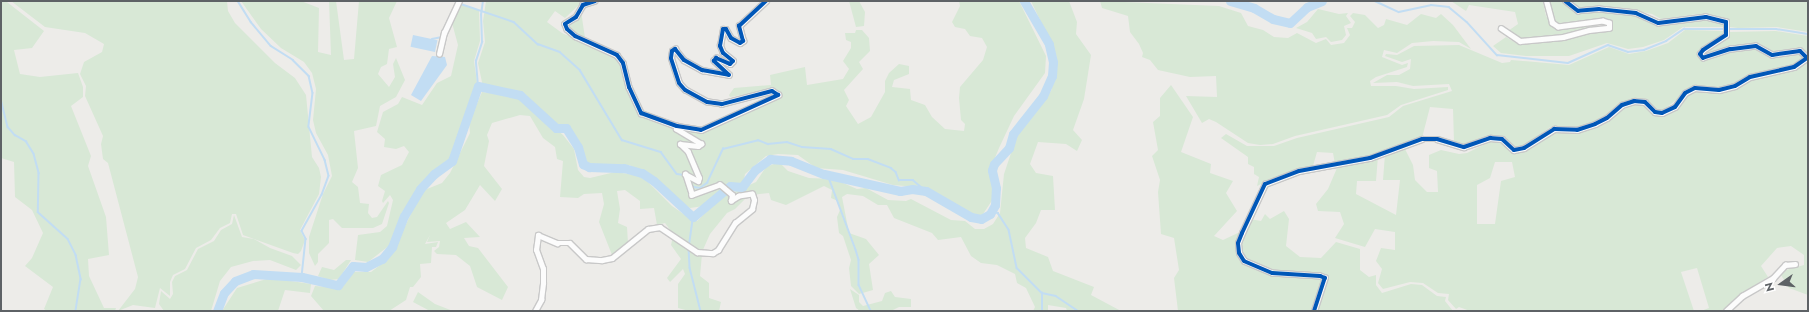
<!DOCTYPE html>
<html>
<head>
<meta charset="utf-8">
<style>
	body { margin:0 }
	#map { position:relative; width:1809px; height:312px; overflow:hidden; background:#edece9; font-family:Jost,sans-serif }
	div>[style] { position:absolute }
	.green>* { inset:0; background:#d8e8d6 }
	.water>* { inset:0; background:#c2ddf3; transform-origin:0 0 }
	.stream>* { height:1.5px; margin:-0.75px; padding:0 0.75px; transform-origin:0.75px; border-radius:0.75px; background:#c2ddf3 }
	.river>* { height:9px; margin:-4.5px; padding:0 4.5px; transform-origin:4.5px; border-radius:4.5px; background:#c2ddf3 }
	.roads { filter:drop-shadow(1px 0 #c8c8c8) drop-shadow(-1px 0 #c8c8c8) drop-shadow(0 1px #c8c8c8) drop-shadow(0 -1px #c8c8c8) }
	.minor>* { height:4.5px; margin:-2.25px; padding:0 2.25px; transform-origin:2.25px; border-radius:2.25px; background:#fcfcfc }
	.cycleway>* { height:4px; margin:-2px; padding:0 2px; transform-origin:2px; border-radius:2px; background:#0057b8 }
	span { translate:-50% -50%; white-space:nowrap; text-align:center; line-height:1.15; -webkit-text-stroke:3px #fff; paint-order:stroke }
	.frame { position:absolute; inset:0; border:2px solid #5e6266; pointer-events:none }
	.north { position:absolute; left:1761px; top:264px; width:40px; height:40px; -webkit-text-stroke:3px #fff; paint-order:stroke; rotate:256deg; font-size:11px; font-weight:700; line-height:16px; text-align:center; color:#5e6266 }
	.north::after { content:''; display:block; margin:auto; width:14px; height:18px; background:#5e6266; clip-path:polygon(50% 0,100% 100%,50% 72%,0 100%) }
</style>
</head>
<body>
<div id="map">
	<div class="green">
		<i style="clip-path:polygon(1px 1px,7px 2px,44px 31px,32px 48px,14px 50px,20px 74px,40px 77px,78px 73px,83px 87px,83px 97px,71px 106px,91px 156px,88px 166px,106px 217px,109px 255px,88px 259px,89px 276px,104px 308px,116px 308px,115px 311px,47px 311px,44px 309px,53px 287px,25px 266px,32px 258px,43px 233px,32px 210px,15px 197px,14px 162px,1px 158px)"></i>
		<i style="clip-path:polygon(11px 1px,227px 1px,228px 11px,235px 23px,275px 63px,295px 78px,306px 95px,312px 157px,319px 168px,321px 177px,319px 194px,300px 230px,305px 240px,301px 251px,298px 254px,293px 253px,243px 235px,236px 214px,232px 214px,230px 223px,220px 228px,211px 240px,196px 248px,185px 269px,173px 275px,170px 282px,170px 296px,160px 288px,155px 308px,133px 305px,118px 311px,135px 289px,138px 277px,108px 163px,103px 159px,101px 144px,103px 136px,85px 96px,86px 86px,80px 74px,84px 62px,102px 52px,104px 44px,85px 33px,45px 27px)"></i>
		<i style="clip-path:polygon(241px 1px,301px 1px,319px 8px,318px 52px,331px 55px,329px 1px,336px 1px,344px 60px,354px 59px,359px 1px,397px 1px,389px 18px,397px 47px,389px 49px,387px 64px,381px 67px,378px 74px,389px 87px,395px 77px,393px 64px,396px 58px,405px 80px,396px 97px,380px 106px,376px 126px,354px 131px,358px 168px,352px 182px,358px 187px,360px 203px,369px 204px,368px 213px,372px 218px,377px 217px,388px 201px,389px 203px,382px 224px,373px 228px,342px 228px,333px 219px,329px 220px,329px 243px,318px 254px,318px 262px,315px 266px,309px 253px,309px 237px,323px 194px,332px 176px,328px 155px,316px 133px,313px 120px,316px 89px,312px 73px,304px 62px,281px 48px,261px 29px)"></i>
		<i style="clip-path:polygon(486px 1px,587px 1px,581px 3px,565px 18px,555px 11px,547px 22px,562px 33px,615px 57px,621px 65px,639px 116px,675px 128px,697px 145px,682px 141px,679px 143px,687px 152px,697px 180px,685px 173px,692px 196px,718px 187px,723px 190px,704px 206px,690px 208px,677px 199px,656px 178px,629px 165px,589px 167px,582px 149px,523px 92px,501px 92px,483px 87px,478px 63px,485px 42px,483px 21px)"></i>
		<i style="clip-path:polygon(849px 1px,859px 1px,865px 12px,864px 26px,856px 27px)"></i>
		<i style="clip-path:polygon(959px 1px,1019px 1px,1046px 56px,1045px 73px,1014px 116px,999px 148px,992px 165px,993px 199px,979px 220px,916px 187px,893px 185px,843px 170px,816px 168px,798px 155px,778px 154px,766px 156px,745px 174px,743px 185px,730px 185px,725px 188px,720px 184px,693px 194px,686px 175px,698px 182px,689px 152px,681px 144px,692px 146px,702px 143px,677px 129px,702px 131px,772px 102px,780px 95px,775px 89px,730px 97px,729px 95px,734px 88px,771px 85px,770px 75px,805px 67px,807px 85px,843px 79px,849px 69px,843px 61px,851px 48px,851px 42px,846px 40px,845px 33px,855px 33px,856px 30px,862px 30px,869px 38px,870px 51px,859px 62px,863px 69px,844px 90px,849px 100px,846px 106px,858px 124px,871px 117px,885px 92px,885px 81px,889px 73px,899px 64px,909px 66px,909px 74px,894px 80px,892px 87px,910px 89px,911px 100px,925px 105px,932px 117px,945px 129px,964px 131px,965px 124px,961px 120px,959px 98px,960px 87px,983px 60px,987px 47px,982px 38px,970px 36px,965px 29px,955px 27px,952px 22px,960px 6px)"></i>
		<i style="clip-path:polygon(1031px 1px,1069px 1px,1077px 22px,1076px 34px,1091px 55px,1084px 99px,1073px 130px,1082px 140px,1077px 151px,1066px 144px,1038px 142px,1030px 164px,1036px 173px,1053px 176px,1055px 210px,1041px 210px,1036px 223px,1025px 238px,1026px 248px,1048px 257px,1053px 271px,1094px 287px,1091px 295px,1121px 311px,1067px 311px,1066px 308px,1048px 305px,1048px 311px,1033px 311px,1035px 307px,1026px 288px,1017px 283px,1015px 274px,997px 265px,981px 263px,971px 256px,961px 237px,938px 240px,932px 233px,894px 218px,887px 205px,878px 205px,863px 196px,847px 194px,842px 197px,849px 233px,866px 239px,879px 255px,869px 264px,873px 290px,859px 294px,851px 286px,849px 268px,851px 260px,843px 236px,839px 233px,837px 217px,840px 210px,838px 201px,831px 198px,832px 190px,824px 186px,786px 205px,771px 200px,769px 193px,734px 197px,732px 193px,756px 182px,766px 167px,779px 162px,788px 171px,809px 178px,834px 179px,857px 189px,866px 188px,888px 200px,906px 201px,911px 199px,951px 220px,965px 221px,975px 229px,984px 229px,993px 224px,1000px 213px,1004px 174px,1017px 135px,1051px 91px,1057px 70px,1056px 54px)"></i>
		<i style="clip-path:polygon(1100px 1px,1219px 6px,1241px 13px,1248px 26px,1263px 30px,1274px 37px,1288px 38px,1297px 33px,1316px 43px,1326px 39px,1331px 45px,1344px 43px,1350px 35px,1347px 28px,1352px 28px,1355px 22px,1350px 16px,1353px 13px,1365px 15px,1378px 28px,1384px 25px,1386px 19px,1407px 25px,1421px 14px,1436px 18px,1441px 14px,1453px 25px,1471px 49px,1459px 42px,1433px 41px,1412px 43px,1397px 53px,1384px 50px,1382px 57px,1402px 65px,1408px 63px,1407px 67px,1376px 77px,1370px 81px,1371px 86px,1396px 86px,1414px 89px,1448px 87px,1448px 90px,1401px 105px,1387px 115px,1295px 136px,1273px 144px,1260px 145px,1248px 143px,1216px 122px,1209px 119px,1202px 123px,1186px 96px,1217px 97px,1216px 76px,1190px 77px,1158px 70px,1150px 60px,1142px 57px,1143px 53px,1139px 44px,1130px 32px,1128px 16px,1102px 8px)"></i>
		<i style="clip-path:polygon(1451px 1px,1543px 1px,1546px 16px,1557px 28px,1593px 25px,1605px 27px,1560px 36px,1520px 40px,1508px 31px,1518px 24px,1515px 12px,1469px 5px,1466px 11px)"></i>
		<i style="clip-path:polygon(1549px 1px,1562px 1px,1579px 12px,1635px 14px,1658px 25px,1706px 18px,1724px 23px,1723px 27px,1683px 27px,1664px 40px,1643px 47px,1628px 49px,1607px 43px,1569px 56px,1526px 56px,1501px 53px,1493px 46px,1506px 37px,1516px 43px,1535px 44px,1610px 30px,1610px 22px,1558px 24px,1552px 17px)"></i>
		<i style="clip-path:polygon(1570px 1px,1808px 1px,1808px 32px,1777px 27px,1738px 28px,1730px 27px,1726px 19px,1698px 14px,1661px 19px,1652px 14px,1618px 7px,1577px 7px)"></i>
		<i style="clip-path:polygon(459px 4px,479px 10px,480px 41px,474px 61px,478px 90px,449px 160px,418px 188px,401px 214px,390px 245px,368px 262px,355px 260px,358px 235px,380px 232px,387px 226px,393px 200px,390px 195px,383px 203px,382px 201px,385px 191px,378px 186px,381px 175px,402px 165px,409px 152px,404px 146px,396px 149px,384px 147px,385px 139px,377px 132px,383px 112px,398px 104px,402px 97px,422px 105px,437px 83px,451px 76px,458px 45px,452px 23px)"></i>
		<i style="clip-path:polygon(1318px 9px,1339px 14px,1348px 13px,1346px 16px,1351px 23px,1344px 26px,1346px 35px,1342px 40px,1331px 42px,1326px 37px,1316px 39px,1312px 33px,1296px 28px,1307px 22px)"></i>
		<i style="clip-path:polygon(581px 11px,585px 38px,576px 35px,568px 24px)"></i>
		<i style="clip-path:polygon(1685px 30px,1724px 31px,1723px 35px,1712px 44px,1701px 48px,1699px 53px,1703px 60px,1731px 51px,1756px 48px,1772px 57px,1800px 53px,1804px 58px,1794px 65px,1749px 75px,1734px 85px,1719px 88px,1694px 86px,1662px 111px,1655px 110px,1645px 101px,1633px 100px,1593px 123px,1576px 128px,1552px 126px,1523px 146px,1514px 148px,1502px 136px,1490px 135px,1462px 145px,1454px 142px,1453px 109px,1430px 107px,1422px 138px,1369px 156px,1335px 164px,1333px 153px,1317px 152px,1313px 166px,1285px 173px,1257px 186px,1259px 177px,1254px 174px,1254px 167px,1248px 164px,1248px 157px,1221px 138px,1226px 134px,1247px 146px,1274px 146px,1297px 138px,1389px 117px,1403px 106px,1452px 91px,1449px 84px,1413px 86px,1397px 82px,1373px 83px,1387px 75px,1399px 75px,1410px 69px,1411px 59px,1402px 62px,1385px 56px,1386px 54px,1397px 55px,1414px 46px,1459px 45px,1502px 63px,1510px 62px,1511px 60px,1569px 65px,1609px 47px,1629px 54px,1646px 51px,1668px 43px)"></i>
		<i style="clip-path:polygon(1776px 31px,1808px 36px,1808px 53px,1801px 49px,1775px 53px,1756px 44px,1729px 48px,1704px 56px,1703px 53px,1721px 42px,1729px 32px)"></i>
		<i style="clip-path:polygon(evenodd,1808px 62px,1808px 295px,1789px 288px,1781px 275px,1786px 270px,1804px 265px,1804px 255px,1791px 246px,1777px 248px,1761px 266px,1768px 277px,1741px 294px,1722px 311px,1701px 311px,1709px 308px,1697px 268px,1681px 272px,1694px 311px,1470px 311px,1459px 307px,1456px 309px,1448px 300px,1449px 294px,1438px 293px,1423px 283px,1410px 282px,1383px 289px,1378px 283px,1382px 269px,1376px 261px,1381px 248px,1395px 250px,1395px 232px,1375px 229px,1365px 247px,1335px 238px,1344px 224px,1340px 212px,1318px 211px,1316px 204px,1328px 189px,1337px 168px,1378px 156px,1376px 181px,1357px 181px,1356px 194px,1396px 215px,1400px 180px,1383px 180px,1385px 154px,1405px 149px,1413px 165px,1415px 180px,1427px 192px,1438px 192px,1437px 171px,1429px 168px,1429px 155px,1441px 150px,1459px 154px,1467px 153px,1491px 141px,1501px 142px,1514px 152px,1556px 131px,1580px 132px,1596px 125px,1635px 103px,1644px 104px,1663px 114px,1695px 90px,1721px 93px,1731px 91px,1753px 78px,1797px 69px,1808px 62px,1495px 162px,1512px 162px,1515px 177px,1501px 181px,1495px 224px,1477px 224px,1477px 185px,1490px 178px,1495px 162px)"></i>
		<i style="clip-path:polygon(1171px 85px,1193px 117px,1181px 152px,1211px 164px,1210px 173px,1233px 181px,1226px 193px,1237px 211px,1214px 236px,1223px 240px,1240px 232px,1236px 242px,1243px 262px,1273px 275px,1318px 277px,1323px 280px,1312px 311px,1178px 311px,1174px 278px,1179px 270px,1174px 238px,1161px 234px,1158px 192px,1160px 180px,1152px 156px,1158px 150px,1153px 122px,1160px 116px,1160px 98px)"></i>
		<i style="clip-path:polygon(482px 92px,520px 97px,563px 135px,574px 149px,578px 170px,584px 177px,590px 178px,615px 172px,636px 175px,647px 181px,672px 206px,692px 220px,697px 221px,724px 195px,728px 195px,729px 198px,748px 196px,735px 209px,727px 213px,710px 234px,702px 252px,674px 235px,665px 223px,657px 225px,654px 208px,640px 209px,640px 201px,625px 190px,617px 191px,620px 209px,618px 223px,627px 227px,628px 243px,612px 255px,599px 222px,604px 204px,602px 193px,584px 194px,578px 198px,560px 197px,563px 161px,557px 159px,555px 147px,543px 138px,530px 116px,520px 115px,492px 123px,487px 135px,489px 141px,484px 166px,502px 189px,495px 201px,480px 185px,465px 210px,446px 223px,450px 229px,466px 222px,480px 237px,464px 238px,469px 246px,478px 248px,508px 287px,502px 300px,477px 287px,470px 266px,456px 255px,437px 254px,434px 251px,439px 247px,440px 241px,427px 242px,430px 235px,425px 244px,438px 242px,436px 247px,432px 247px,431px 263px,420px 264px,421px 277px,413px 287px,410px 287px,406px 300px,389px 311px,324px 311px,311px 296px,315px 286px,339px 288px,354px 272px,371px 272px,379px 266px,394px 249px,422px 191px,442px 183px,450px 173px,470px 133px,469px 122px)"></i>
		<i style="clip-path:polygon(1284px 211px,1289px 219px,1286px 246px,1300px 257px,1321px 258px,1336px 242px,1360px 249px,1360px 270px,1369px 277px,1376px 275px,1376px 285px,1382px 293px,1411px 284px,1422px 285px,1437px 296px,1446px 297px,1445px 301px,1453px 311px,1318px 311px,1329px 278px,1318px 273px,1273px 271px,1247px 259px,1241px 249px,1241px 242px,1250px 219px,1261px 221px,1265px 214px,1270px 219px)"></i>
		<i style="clip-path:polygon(234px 215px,242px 237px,254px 239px,270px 248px,292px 256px,301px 265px,296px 270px,270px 260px,253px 261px,231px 267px,220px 281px,211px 311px,164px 311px,159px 304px,161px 291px,170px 299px,173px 294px,172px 282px,175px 276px,187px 270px,198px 249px,214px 241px,221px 230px,232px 224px)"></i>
		<i style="clip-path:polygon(673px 236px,702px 254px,700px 276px,709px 283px,709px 298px,721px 302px,719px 311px,689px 311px,678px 308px,678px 284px,685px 274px,683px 269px,670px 282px,667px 278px,681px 259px,671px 245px)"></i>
		<i style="clip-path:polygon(346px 260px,351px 260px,339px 279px,329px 280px,318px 276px,322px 267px,334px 270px)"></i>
		<i style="clip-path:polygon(270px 278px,311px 284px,310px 293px,285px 290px,278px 311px,222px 311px,237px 288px)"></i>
		<i style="clip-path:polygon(850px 289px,859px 295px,859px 302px,863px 306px,882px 301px,885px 293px,891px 291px,895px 297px,911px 299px,911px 307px,899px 307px,891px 311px,860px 311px,856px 308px)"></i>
		<i style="clip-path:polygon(418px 292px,435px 304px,453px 311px,430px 311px,413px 302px)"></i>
	</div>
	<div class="water">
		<i style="left:413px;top:35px;width:25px;height:12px;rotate:12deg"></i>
		<i style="clip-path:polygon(432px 56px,445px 57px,447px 65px,421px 101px,411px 95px)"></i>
	</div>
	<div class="stream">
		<i style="left:238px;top:1px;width:25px;rotate:58deg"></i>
		<i style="left:251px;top:22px;width:31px;rotate:50deg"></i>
		<i style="left:271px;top:46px;width:26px;rotate:32deg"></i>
		<i style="left:293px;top:60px;width:23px;rotate:45deg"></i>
		<i style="left:309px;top:76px;width:17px;rotate:77deg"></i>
		<i style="left:313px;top:93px;width:34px;rotate:97deg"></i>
		<i style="left:309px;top:127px;width:37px;rotate:64deg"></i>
		<i style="left:325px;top:160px;width:16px;rotate:76deg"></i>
		<i style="left:329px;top:176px;width:20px;rotate:110deg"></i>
		<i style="left:322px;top:195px;width:41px;rotate:119.1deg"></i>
		<i style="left:302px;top:231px;width:9px;rotate:63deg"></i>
		<i style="left:306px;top:239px;width:38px;rotate:96deg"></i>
		<i style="left:1375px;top:1px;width:26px;rotate:25deg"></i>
		<i style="left:1399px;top:12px;width:33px;rotate:-12deg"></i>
		<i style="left:1431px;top:5px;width:18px;rotate:6deg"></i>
		<i style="left:1449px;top:7px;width:23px;rotate:40deg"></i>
		<i style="left:1467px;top:22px;width:45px;rotate:47.7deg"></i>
		<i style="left:1497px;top:55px;width:71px;rotate:6.4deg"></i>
		<i style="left:1568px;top:63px;width:44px;rotate:-24.2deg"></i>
		<i style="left:1608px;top:45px;width:21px;rotate:19deg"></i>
		<i style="left:1628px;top:52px;width:16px;rotate:-7deg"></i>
		<i style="left:1644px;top:50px;width:24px;rotate:-22deg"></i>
		<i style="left:1666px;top:41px;width:22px;rotate:-34deg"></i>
		<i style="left:1684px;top:29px;width:92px"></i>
		<i style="left:1776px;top:29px;width:32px;rotate:9deg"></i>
		<i style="left:458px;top:7px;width:4px;rotate:-45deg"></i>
		<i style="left:461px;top:4px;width:56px;rotate:18.8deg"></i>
		<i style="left:514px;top:22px;width:33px;rotate:43deg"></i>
		<i style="left:538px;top:44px;width:23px;rotate:20deg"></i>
		<i style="left:560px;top:52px;width:27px;rotate:42deg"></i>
		<i style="left:580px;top:70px;width:82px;rotate:59deg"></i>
		<i style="left:622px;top:140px;width:41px;rotate:17.1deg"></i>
		<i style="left:661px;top:152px;width:27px;rotate:54deg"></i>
		<i style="left:677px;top:174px;width:7px;rotate:8deg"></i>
		<i style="left:445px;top:36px;width:19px;rotate:-65deg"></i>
		<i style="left:432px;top:39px;width:10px;rotate:-11deg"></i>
		<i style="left:478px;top:86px;width:25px;rotate:-95deg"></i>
		<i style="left:476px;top:61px;width:20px;rotate:-72deg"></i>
		<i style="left:482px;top:42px;width:27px;rotate:-92deg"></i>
		<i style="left:481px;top:15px;width:14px;rotate:-82deg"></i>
		<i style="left:1px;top:99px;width:29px;rotate:76deg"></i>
		<i style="left:8px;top:127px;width:11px;rotate:49deg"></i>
		<i style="left:15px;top:135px;width:13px;rotate:29deg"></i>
		<i style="left:26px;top:141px;width:15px;rotate:58deg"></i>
		<i style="left:34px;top:154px;width:20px;rotate:75deg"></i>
		<i style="left:39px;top:173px;width:39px;rotate:91deg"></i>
		<i style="left:38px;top:212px;width:40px;rotate:42deg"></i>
		<i style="left:68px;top:239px;width:18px;rotate:63deg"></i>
		<i style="left:76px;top:255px;width:25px;rotate:78deg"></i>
		<i style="left:81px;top:279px;width:32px;rotate:99deg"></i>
		<i style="left:828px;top:175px;width:80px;rotate:69.5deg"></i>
		<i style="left:856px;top:250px;width:10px;rotate:73deg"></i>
		<i style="left:859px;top:260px;width:25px;rotate:90deg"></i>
		<i style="left:859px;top:285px;width:29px;rotate:65deg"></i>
		<i style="left:689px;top:181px;width:8px;rotate:50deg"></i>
		<i style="left:694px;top:187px;width:6px;rotate:9deg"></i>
		<i style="left:700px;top:188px;width:9px;rotate:-36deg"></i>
		<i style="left:707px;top:183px;width:38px;rotate:-65deg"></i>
		<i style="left:723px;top:149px;width:36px;rotate:-14deg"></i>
		<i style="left:758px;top:140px;width:11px;rotate:22deg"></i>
		<i style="left:768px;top:144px;width:19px;rotate:-6deg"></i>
		<i style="left:787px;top:142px;width:16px;rotate:18deg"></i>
		<i style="left:802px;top:147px;width:29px;rotate:4deg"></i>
		<i style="left:831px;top:149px;width:24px;rotate:24deg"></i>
		<i style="left:853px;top:159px;width:15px"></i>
		<i style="left:868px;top:159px;width:25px;rotate:21deg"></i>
		<i style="left:891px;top:168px;width:6px;rotate:39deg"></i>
		<i style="left:896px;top:172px;width:9px;rotate:69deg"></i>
		<i style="left:899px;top:180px;width:14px"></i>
		<i style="left:913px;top:180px;width:17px;rotate:40deg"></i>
		<i style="left:992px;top:212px;width:6px;rotate:9deg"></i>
		<i style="left:998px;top:213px;width:20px;rotate:57deg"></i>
		<i style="left:1009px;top:230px;width:39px;rotate:78deg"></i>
		<i style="left:1017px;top:268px;width:35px;rotate:45deg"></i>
		<i style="left:1042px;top:293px;width:14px;rotate:12deg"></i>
		<i style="left:1056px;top:296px;width:27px;rotate:34deg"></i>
		<i style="left:689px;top:245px;width:28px;rotate:-82deg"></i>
		<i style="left:689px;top:248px;width:20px;rotate:87deg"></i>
		<i style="left:690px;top:268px;width:44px;rotate:75.7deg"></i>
		<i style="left:1042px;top:311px;width:18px;rotate:-90deg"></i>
	</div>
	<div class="river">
		<i style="left:1230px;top:1px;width:25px;rotate:16deg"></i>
		<i style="left:1254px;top:8px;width:22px;rotate:30deg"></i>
		<i style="left:1273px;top:19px;width:17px;rotate:13deg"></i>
		<i style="left:1290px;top:23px;width:23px;rotate:-43deg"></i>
		<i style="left:1307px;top:7px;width:16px;rotate:-22deg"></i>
		<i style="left:217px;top:311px;width:19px;rotate:-69deg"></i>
		<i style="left:224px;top:293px;width:16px;rotate:-47deg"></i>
		<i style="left:235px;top:281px;width:19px;rotate:-21deg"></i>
		<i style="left:253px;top:274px;width:49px;rotate:3.5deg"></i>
		<i style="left:302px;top:277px;width:37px;rotate:13deg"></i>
		<i style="left:338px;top:285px;width:24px;rotate:-52deg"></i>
		<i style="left:353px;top:266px;width:13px;rotate:4deg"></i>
		<i style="left:366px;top:267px;width:18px;rotate:-27deg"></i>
		<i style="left:382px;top:259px;width:16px;rotate:-50deg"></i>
		<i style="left:392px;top:247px;width:33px;rotate:-69deg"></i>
		<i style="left:404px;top:216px;width:31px;rotate:-59deg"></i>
		<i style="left:420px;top:189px;width:21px;rotate:-47deg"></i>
		<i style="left:434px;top:174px;width:22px;rotate:-36deg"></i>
		<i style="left:452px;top:161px;width:79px;rotate:-70.9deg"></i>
		<i style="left:478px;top:86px;width:43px;rotate:12.1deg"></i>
		<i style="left:520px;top:95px;width:49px;rotate:42.5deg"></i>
		<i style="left:556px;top:128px;width:10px"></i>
		<i style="left:566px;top:128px;width:22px;rotate:58deg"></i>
		<i style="left:578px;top:147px;width:18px;rotate:74deg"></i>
		<i style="left:583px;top:164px;width:7px;rotate:27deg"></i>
		<i style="left:589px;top:167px;width:35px;rotate:2deg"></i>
		<i style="left:624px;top:168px;width:19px;rotate:16deg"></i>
		<i style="left:642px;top:173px;width:14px;rotate:34deg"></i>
		<i style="left:654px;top:181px;width:53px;rotate:42.7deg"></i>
		<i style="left:693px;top:217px;width:48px;rotate:-40deg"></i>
		<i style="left:730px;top:186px;width:12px;rotate:5deg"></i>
		<i style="left:742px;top:187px;width:21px;rotate:-53deg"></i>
		<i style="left:755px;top:170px;width:19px;rotate:-36deg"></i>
		<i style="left:770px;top:159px;width:21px;rotate:5deg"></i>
		<i style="left:791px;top:161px;width:35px;rotate:22deg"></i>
		<i style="left:824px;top:174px;width:78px;rotate:12.6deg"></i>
		<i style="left:900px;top:191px;width:12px;rotate:-9deg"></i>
		<i style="left:912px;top:189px;width:14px;rotate:8deg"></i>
		<i style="left:926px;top:191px;width:52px;rotate:30deg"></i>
		<i style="left:971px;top:217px;width:10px;rotate:11deg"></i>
		<i style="left:981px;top:219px;width:10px;rotate:-29deg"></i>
		<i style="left:990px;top:214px;width:10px;rotate:-61deg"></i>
		<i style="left:995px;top:205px;width:17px;rotate:-87deg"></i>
		<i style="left:996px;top:188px;width:18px;rotate:-103deg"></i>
		<i style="left:992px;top:170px;width:6px;rotate:-72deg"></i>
		<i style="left:994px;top:164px;width:22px;rotate:-47deg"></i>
		<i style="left:1009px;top:148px;width:15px;rotate:-74deg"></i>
		<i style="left:1013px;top:134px;width:48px;rotate:-51.7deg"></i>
		<i style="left:1043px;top:96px;width:22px;rotate:-66deg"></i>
		<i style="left:1052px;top:76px;width:14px;rotate:-86deg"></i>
		<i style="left:1053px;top:62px;width:18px;rotate:-103deg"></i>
		<i style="left:1049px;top:44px;width:50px;rotate:-120.2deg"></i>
	</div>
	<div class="roads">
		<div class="minor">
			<i style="left:595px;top:1px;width:13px;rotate:162deg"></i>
			<i style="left:583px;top:5px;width:14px;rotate:120deg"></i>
			<i style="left:576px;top:17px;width:13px;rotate:148deg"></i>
			<i style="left:565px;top:24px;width:5px;rotate:68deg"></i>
			<i style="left:567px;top:29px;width:11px;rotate:41deg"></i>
			<i style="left:575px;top:36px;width:46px;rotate:24.3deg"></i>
			<i style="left:617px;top:55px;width:10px;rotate:53deg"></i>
			<i style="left:623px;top:63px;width:25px;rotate:76deg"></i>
			<i style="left:629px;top:87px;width:29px;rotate:65deg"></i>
			<i style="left:641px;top:113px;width:38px;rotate:20deg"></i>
			<i style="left:677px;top:126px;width:24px;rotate:9deg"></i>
			<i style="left:701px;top:130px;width:85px;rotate:-24.4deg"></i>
			<i style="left:778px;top:95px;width:7px;rotate:-146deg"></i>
			<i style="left:772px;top:91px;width:52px;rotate:165.4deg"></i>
			<i style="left:722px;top:104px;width:15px;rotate:-172deg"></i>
			<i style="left:707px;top:102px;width:25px;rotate:-151deg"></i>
			<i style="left:685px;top:90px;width:9px;rotate:-131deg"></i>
			<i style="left:679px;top:83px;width:26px;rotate:-108deg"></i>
			<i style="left:671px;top:58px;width:7px;rotate:-82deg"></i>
			<i style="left:672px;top:51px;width:4px;rotate:-34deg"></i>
			<i style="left:675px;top:49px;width:14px;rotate:51deg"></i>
			<i style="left:684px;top:60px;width:21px;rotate:29deg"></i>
			<i style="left:702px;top:70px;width:27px;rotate:10deg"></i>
			<i style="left:729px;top:75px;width:21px;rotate:-137deg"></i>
			<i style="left:714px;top:61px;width:4px;rotate:-56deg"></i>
			<i style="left:716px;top:58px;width:15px;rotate:23deg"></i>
			<i style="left:730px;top:64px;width:4px;rotate:-45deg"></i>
			<i style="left:733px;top:61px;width:13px;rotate:-141deg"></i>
			<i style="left:723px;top:53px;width:8px;rotate:-113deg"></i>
			<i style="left:720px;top:46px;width:17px;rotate:-80deg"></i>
			<i style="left:723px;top:29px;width:3px"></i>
			<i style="left:726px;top:29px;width:10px;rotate:61deg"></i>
			<i style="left:731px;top:38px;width:10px;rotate:29deg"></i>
			<i style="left:740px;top:43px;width:4px;rotate:-34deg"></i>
			<i style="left:743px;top:41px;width:16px;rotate:-105deg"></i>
			<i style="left:739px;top:26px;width:37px;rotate:-43deg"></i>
			<i style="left:1501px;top:28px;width:23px;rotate:34deg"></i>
			<i style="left:1520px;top:41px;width:43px;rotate:-5.3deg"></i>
			<i style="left:1563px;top:37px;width:27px;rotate:-15deg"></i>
			<i style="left:1589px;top:30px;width:20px;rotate:-6deg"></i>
			<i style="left:1609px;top:28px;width:5px;rotate:-90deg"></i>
			<i style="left:1609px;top:23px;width:6px;rotate:-162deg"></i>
			<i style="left:1603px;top:21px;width:45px;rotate:172.4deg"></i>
			<i style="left:1558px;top:27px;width:7px;rotate:-146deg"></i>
			<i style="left:1552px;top:23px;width:23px;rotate:-105deg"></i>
			<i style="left:439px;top:54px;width:22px;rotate:-77deg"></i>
			<i style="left:444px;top:33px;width:35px;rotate:-65deg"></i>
			<i style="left:535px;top:311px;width:13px;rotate:-61deg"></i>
			<i style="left:541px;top:300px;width:17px;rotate:-83deg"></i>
			<i style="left:543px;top:283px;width:14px;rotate:-90deg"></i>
			<i style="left:543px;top:269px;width:20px;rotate:-110deg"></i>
			<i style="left:536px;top:250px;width:15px;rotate:-82deg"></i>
			<i style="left:538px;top:235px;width:21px;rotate:23deg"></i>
			<i style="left:557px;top:243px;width:13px"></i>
			<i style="left:570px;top:243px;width:23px;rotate:45deg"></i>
			<i style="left:586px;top:259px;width:16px;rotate:4deg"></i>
			<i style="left:602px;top:260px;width:10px;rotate:-11deg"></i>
			<i style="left:612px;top:258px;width:46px;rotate:-38.9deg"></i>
			<i style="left:648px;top:229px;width:12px;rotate:-9deg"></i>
			<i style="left:660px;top:227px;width:45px;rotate:34deg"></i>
			<i style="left:697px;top:252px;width:16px;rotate:4deg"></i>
			<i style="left:713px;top:253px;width:6px;rotate:-31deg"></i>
			<i style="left:718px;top:250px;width:32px;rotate:-58deg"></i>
			<i style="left:735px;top:223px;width:22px;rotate:-39deg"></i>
			<i style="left:752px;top:209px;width:9px;rotate:-77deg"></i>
			<i style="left:754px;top:200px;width:6px;rotate:-108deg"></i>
			<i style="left:752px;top:194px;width:13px;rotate:171deg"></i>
			<i style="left:739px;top:196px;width:9px;rotate:148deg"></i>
			<i style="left:731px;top:201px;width:6px;rotate:-81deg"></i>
			<i style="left:732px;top:195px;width:16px;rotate:-140deg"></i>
			<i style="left:720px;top:185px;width:30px;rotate:160deg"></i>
			<i style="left:692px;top:195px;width:22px;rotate:-108deg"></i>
			<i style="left:685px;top:174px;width:15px;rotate:28deg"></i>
			<i style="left:698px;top:181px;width:3px;rotate:-72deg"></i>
			<i style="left:699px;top:178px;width:28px;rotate:-113deg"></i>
			<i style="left:688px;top:152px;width:11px;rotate:-135deg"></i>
			<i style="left:680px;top:144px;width:18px;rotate:6deg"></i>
			<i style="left:698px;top:146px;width:4px;rotate:-34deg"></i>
			<i style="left:701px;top:144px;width:29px;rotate:-149deg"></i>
			<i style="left:676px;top:129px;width:3px;rotate:-72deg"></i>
			<i style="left:1314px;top:311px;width:35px;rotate:-72deg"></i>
			<i style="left:1325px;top:278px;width:5px;rotate:-158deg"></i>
			<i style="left:1320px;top:276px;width:48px;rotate:-176.4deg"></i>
			<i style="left:1272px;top:273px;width:30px;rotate:-157deg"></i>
			<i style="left:1244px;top:261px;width:9px;rotate:-122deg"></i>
			<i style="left:1239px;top:253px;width:10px;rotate:-96deg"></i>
			<i style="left:1238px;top:243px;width:11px;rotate:-68deg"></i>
			<i style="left:1242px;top:233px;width:54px;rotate:-64.9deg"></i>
			<i style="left:1265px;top:184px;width:36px;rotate:-21deg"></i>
			<i style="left:1299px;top:171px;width:72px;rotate:-10.4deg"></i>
			<i style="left:1370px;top:158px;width:55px;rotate:-20.1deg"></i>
			<i style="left:1422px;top:139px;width:15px"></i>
			<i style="left:1437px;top:139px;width:28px;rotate:17deg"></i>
			<i style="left:1464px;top:147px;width:28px;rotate:-19deg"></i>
			<i style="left:1490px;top:138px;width:12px;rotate:5deg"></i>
			<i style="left:1502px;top:139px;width:16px;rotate:43deg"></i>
			<i style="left:1514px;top:150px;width:10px;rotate:-11deg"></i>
			<i style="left:1524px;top:148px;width:36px;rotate:-32deg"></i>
			<i style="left:1554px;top:129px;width:23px;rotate:2deg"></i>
			<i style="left:1577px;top:130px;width:19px;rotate:-18deg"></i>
			<i style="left:1595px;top:124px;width:13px;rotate:-27deg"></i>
			<i style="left:1607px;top:118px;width:20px;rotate:-41deg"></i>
			<i style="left:1622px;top:105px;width:13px;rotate:-18deg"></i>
			<i style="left:1634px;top:101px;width:11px;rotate:5deg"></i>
			<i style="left:1645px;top:102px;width:14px;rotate:45deg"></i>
			<i style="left:1655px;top:112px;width:7px;rotate:8deg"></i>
			<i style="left:1662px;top:113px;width:14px;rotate:-25deg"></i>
			<i style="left:1675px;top:107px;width:17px;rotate:-54deg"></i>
			<i style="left:1685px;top:93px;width:11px;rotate:-27deg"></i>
			<i style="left:1695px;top:88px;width:24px;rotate:5deg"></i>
			<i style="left:1719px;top:90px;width:16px;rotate:-14deg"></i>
			<i style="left:1735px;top:86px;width:17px;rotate:-31deg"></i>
			<i style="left:1750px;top:77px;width:45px;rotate:-12.8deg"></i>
			<i style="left:1794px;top:67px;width:16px;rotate:-35deg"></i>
			<i style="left:1807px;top:58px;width:10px;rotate:-135deg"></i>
			<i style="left:1800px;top:51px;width:28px;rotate:172deg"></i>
			<i style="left:1772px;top:55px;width:18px;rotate:-151deg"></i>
			<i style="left:1756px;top:46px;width:26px;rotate:173deg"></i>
			<i style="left:1730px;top:49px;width:28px;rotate:162deg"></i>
			<i style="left:1703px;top:58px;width:5px;rotate:-127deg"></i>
			<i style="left:1700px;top:54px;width:5px;rotate:-53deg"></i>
			<i style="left:1703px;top:50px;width:27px;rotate:-33deg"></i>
			<i style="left:1726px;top:35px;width:13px;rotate:-90deg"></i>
			<i style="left:1726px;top:22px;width:21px;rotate:-166deg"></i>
			<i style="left:1706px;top:17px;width:48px;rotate:172.9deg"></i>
			<i style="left:1658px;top:23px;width:24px;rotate:-156deg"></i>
			<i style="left:1636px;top:13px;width:37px;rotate:-174deg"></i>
			<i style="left:1599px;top:9px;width:21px;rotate:175deg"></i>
			<i style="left:1578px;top:11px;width:16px;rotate:-142deg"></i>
			<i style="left:1726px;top:311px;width:22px;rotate:-43deg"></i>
			<i style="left:1742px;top:296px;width:36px;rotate:-30deg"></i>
			<i style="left:1773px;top:278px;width:18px;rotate:-47deg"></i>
			<i style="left:1785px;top:265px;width:10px;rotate:-6deg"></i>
		</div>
	</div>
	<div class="cycleway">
		<i style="left:595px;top:1px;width:13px;rotate:162deg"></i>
		<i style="left:583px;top:5px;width:14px;rotate:120deg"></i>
		<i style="left:576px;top:17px;width:13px;rotate:148deg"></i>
		<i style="left:565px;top:24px;width:5px;rotate:68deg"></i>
		<i style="left:567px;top:29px;width:11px;rotate:41deg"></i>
		<i style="left:575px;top:36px;width:46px;rotate:24.3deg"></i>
		<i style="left:617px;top:55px;width:10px;rotate:53deg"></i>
		<i style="left:623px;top:63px;width:25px;rotate:76deg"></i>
		<i style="left:629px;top:87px;width:29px;rotate:65deg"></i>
		<i style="left:641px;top:113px;width:38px;rotate:20deg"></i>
		<i style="left:677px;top:126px;width:24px;rotate:9deg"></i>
		<i style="left:701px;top:130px;width:85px;rotate:-24.4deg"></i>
		<i style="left:778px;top:95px;width:7px;rotate:-146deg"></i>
		<i style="left:772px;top:91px;width:52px;rotate:165.4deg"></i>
		<i style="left:722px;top:104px;width:15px;rotate:-172deg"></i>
		<i style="left:707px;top:102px;width:25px;rotate:-151deg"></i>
		<i style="left:685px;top:90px;width:9px;rotate:-131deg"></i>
		<i style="left:679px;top:83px;width:26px;rotate:-108deg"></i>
		<i style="left:671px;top:58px;width:7px;rotate:-82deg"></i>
		<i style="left:672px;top:51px;width:4px;rotate:-34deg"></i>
		<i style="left:675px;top:49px;width:14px;rotate:51deg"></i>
		<i style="left:684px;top:60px;width:21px;rotate:29deg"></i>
		<i style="left:702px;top:70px;width:27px;rotate:10deg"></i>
		<i style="left:729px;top:75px;width:21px;rotate:-137deg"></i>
		<i style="left:714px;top:61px;width:4px;rotate:-56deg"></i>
		<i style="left:716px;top:58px;width:15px;rotate:23deg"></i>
		<i style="left:730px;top:64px;width:4px;rotate:-45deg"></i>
		<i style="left:733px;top:61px;width:13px;rotate:-141deg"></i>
		<i style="left:723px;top:53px;width:8px;rotate:-113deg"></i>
		<i style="left:720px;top:46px;width:17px;rotate:-80deg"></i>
		<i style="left:723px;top:29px;width:3px"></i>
		<i style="left:726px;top:29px;width:10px;rotate:61deg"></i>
		<i style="left:731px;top:38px;width:10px;rotate:29deg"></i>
		<i style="left:740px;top:43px;width:4px;rotate:-34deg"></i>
		<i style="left:743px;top:41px;width:16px;rotate:-105deg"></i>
		<i style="left:739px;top:26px;width:37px;rotate:-43deg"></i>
		<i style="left:1314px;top:311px;width:35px;rotate:-72deg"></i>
		<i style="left:1325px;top:278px;width:5px;rotate:-158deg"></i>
		<i style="left:1320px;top:276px;width:48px;rotate:-176.4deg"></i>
		<i style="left:1272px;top:273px;width:30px;rotate:-157deg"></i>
		<i style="left:1244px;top:261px;width:9px;rotate:-122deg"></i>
		<i style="left:1239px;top:253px;width:10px;rotate:-96deg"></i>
		<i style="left:1238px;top:243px;width:11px;rotate:-68deg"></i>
		<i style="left:1242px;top:233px;width:54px;rotate:-64.9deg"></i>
		<i style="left:1265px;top:184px;width:36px;rotate:-21deg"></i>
		<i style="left:1299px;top:171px;width:72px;rotate:-10.4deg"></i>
		<i style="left:1370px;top:158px;width:55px;rotate:-20.1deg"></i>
		<i style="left:1422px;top:139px;width:15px"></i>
		<i style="left:1437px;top:139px;width:28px;rotate:17deg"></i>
		<i style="left:1464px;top:147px;width:28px;rotate:-19deg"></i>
		<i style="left:1490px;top:138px;width:12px;rotate:5deg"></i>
		<i style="left:1502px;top:139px;width:16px;rotate:43deg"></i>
		<i style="left:1514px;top:150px;width:10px;rotate:-11deg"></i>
		<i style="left:1524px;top:148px;width:36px;rotate:-32deg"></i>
		<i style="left:1554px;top:129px;width:23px;rotate:2deg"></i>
		<i style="left:1577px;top:130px;width:19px;rotate:-18deg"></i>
		<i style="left:1595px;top:124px;width:13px;rotate:-27deg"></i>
		<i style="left:1607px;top:118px;width:20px;rotate:-41deg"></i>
		<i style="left:1622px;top:105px;width:13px;rotate:-18deg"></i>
		<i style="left:1634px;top:101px;width:11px;rotate:5deg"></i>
		<i style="left:1645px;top:102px;width:14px;rotate:45deg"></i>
		<i style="left:1655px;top:112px;width:7px;rotate:8deg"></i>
		<i style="left:1662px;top:113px;width:14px;rotate:-25deg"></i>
		<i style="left:1675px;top:107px;width:17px;rotate:-54deg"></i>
		<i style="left:1685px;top:93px;width:11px;rotate:-27deg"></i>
		<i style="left:1695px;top:88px;width:24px;rotate:5deg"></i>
		<i style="left:1719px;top:90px;width:16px;rotate:-14deg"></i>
		<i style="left:1735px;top:86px;width:17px;rotate:-31deg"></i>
		<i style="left:1750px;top:77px;width:45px;rotate:-12.8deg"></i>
		<i style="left:1794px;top:67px;width:16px;rotate:-35deg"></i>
		<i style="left:1807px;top:58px;width:10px;rotate:-135deg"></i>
		<i style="left:1800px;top:51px;width:28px;rotate:172deg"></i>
		<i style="left:1772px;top:55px;width:18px;rotate:-151deg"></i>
		<i style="left:1756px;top:46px;width:26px;rotate:173deg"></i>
		<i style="left:1730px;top:49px;width:28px;rotate:162deg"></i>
		<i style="left:1703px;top:58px;width:5px;rotate:-127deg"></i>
		<i style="left:1700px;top:54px;width:5px;rotate:-53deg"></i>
		<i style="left:1703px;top:50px;width:27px;rotate:-33deg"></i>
		<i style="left:1726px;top:35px;width:13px;rotate:-90deg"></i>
		<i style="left:1726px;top:22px;width:21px;rotate:-166deg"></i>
		<i style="left:1706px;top:17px;width:48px;rotate:172.9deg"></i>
		<i style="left:1658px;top:23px;width:24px;rotate:-156deg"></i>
		<i style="left:1636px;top:13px;width:37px;rotate:-174deg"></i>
		<i style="left:1599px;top:9px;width:21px;rotate:175deg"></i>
		<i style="left:1578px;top:11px;width:16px;rotate:-142deg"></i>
	</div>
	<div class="frame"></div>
	<div class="north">N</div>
</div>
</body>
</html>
